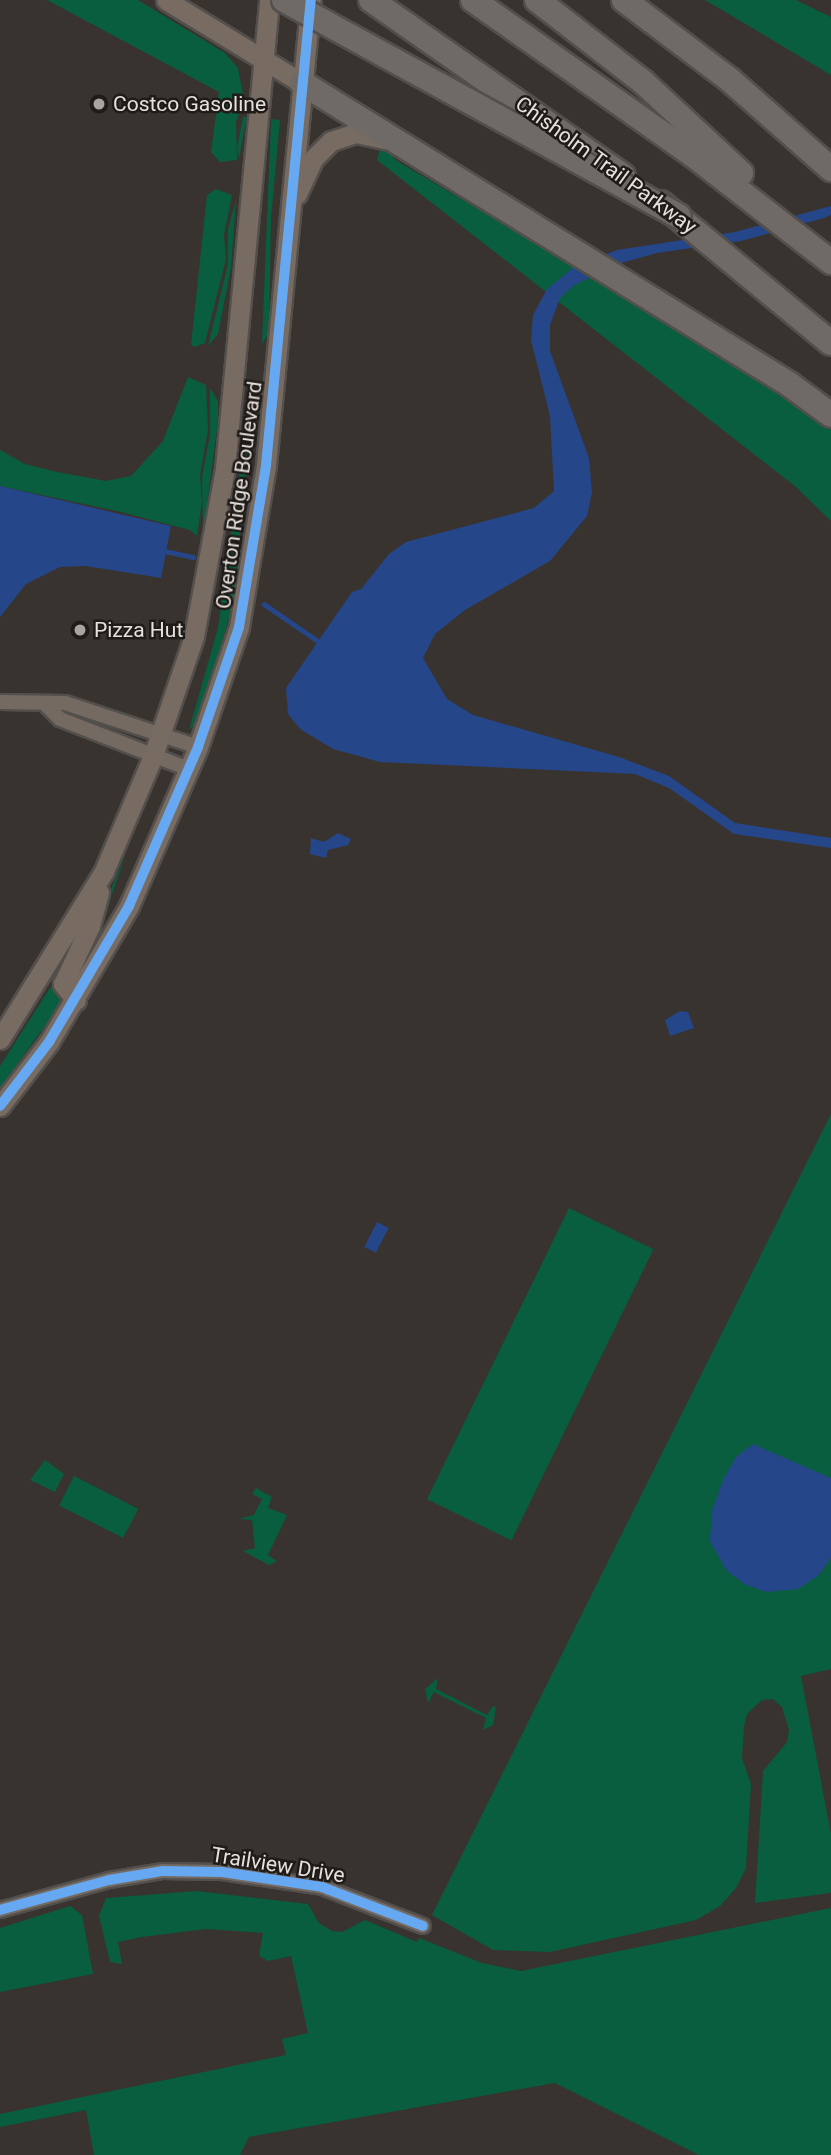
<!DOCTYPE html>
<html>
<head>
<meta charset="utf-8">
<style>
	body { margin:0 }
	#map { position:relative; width:831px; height:2155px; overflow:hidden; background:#38332f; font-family:Roboto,sans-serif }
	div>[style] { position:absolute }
	.green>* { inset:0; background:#085e3f; transform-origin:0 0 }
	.water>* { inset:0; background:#254689; transform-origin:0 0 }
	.stream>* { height:4.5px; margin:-2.25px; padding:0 2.25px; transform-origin:2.25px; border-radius:2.25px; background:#254689 }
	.roads { filter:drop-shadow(2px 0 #534f4c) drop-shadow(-2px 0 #534f4c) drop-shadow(0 2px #534f4c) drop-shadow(0 -2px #534f4c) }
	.street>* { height:14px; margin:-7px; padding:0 7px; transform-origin:7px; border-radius:7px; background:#746a61 }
	.secondary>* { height:19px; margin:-9.5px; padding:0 9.5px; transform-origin:9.5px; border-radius:9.5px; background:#776b62 }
	.highway>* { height:24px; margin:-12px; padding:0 12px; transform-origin:12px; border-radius:12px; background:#6f6a65 }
	.bridges { filter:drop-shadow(2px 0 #534f4c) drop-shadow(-2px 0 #534f4c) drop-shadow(0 2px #534f4c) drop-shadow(0 -2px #534f4c) }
	.highway-bridge>* { height:24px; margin:-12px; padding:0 12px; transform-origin:12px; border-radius:12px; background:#6f6a65 }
	.cycleway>* { height:10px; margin:-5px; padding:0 5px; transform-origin:5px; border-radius:5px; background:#66a8f1 }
	.dots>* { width:19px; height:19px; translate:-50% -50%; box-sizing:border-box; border:4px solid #1f1b18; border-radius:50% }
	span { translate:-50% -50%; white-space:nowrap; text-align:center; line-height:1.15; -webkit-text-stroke:5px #1f1b18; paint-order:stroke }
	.poi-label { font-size:21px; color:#e7e1dc }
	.left { translate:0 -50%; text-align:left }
	.street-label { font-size:21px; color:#e7e1dc }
</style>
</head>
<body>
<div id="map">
	<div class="green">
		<i style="clip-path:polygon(47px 0,138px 0,225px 53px,238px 68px,244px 100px,236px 122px,237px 160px,220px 162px,211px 152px,219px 92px)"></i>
		<i style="clip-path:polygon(705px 0,796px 0,831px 17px,831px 75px)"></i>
		<i style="clip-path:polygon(243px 117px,247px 117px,239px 158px,237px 148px)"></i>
		<i style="clip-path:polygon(271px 119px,280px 120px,271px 218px,269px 333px,262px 344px)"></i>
		<i style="clip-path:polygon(381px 145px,397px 161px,726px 355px,831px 427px,831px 521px,796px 487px,377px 160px)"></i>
		<i style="clip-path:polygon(216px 189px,232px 195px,224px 235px,226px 259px,205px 343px,195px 347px,191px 345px,207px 195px)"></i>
		<i style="clip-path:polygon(236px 200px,231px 268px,218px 334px,208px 346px,228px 264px,228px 229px)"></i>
		<i style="clip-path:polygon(188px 377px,206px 385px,208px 430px,200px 476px,202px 501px,197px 536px,190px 530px,121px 512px,0 486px,0 450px,25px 464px,57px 472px,106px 481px,131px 476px,163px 441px)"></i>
		<i style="clip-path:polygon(210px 388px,218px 401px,218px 421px,203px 537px,202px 477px,210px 435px)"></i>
		<i style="clip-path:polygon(250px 396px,253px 409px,233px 603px,201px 718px,189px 730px,218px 628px)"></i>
		<i style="clip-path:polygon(126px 854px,97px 938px,74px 984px,110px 891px)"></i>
		<i style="clip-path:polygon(57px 977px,63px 1001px,0 1088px,0 1066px)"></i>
		<i style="clip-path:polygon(831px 1114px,831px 1669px,801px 1676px,831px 1834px,831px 1893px,755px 1903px,763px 1771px,787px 1742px,789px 1730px,782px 1707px,773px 1699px,762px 1700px,747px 1714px,744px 1726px,742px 1758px,751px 1784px,746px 1868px,736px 1888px,720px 1906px,696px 1920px,550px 1952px,493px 1950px,432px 1915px)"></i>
		<i style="left:569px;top:1208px;width:94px;height:324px;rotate:26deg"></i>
		<i style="clip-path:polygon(45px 1460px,64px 1474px,55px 1492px,30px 1480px)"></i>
		<i style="left:74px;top:1476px;width:72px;height:33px;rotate:27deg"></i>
		<i style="clip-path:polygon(256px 1488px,272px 1497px,268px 1508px,287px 1515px,268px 1555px,277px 1561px,269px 1565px,243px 1551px,255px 1548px,252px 1520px,239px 1519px,254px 1515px,262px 1499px,252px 1494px)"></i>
		<i style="clip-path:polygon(438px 1678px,436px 1689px,487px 1715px,493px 1706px,496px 1707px,493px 1725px,483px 1730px,486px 1718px,434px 1692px,428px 1703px,425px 1689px)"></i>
		<i style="clip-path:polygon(197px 1891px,308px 1904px,319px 1923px,332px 1931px,342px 1932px,365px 1920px,417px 1942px,419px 1938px,482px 1963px,521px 1971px,831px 1908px,831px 2155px,699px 2155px,555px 2083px,249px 2137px,240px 2155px,94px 2155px,86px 2110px,0 2127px,0 2114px,286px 2055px,282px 2039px,308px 2033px,291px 1956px,268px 1961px,259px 1956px,263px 1933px,206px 1929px,142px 1937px,118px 1942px,122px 1964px,110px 1962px,99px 1916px,106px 1898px)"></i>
		<i style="clip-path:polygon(70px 1906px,82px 1915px,93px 1974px,0 1992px,0 1928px)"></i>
	</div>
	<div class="water">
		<i style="clip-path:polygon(831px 206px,831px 215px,824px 218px,741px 241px,657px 253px,614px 265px,573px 286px,560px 298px,550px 325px,550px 351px,589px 458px,592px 492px,587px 516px,550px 561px,465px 610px,435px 634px,423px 658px,447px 699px,473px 715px,619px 757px,669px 776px,735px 823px,831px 838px,831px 848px,734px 834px,669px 788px,635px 774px,380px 762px,333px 749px,300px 729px,288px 714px,286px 688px,352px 592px,361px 589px,389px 554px,406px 542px,534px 508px,554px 491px,550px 416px,531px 340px,533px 315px,547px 289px,573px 268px,617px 250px,735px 232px)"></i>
		<i style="clip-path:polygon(0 486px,171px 526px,161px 578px,86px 566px,60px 567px,26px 584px,0 617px)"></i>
		<i style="clip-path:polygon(338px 833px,351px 839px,348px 845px,328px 850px,326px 858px,310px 854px,311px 838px,324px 842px)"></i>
		<i style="clip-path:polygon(680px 1011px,688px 1012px,694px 1028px,670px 1036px,665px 1020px)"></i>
		<i style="left:377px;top:1222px;width:13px;height:28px;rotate:27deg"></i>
		<i style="clip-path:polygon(753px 1444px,831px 1478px,831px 1558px,819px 1575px,798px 1589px,766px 1592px,744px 1584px,726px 1570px,710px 1541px,712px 1511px,723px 1480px,736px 1457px)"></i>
	</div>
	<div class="stream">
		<i style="left:160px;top:550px;width:34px;rotate:12deg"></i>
		<i style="left:264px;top:604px;width:69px;rotate:34.4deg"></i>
	</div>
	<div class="roads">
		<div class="street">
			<i style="left:0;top:702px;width:65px;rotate:0.9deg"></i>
			<i style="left:65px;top:703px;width:140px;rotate:18.3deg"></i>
			<i style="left:46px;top:705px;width:20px;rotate:45deg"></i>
			<i style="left:60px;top:719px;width:138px;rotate:21.2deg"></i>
			<i style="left:0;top:1910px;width:113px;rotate:-15.4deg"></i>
			<i style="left:109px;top:1880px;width:55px;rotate:-9.5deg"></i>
			<i style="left:163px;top:1871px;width:59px;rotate:1deg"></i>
			<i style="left:222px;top:1872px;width:101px;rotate:8.5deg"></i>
			<i style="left:322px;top:1887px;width:108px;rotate:21.1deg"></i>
		</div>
		<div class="secondary">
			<i style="left:166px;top:0;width:159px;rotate:31.4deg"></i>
			<i style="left:297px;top:194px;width:40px;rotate:-65deg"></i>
			<i style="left:314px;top:158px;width:24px;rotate:-45deg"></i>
			<i style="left:331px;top:141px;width:26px;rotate:-18deg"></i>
			<i style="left:356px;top:133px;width:30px;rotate:12deg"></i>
			<i style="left:76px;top:1000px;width:21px;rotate:-129deg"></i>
			<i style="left:63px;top:984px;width:64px;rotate:-65deg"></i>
			<i style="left:90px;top:926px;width:35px;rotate:-75deg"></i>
			<i style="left:0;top:1039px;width:198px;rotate:-58.2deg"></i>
			<i style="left:104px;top:871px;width:125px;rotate:-66.9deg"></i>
			<i style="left:153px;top:756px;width:127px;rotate:-71.1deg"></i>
			<i style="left:194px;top:636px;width:171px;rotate:-79.5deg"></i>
			<i style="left:225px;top:468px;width:470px;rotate:-84.6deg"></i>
			<i style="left:0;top:1106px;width:81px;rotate:-52.6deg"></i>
			<i style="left:49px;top:1042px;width:158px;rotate:-59.5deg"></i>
			<i style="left:129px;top:906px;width:173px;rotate:-66.5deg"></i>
			<i style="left:198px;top:747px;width:127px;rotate:-71.1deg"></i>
			<i style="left:239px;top:627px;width:164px;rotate:-80.5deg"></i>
			<i style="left:266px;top:465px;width:467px;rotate:-84.5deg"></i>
		</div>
		<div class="highway">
			<i style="left:371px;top:0;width:307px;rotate:34.9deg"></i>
			<i style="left:473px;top:0;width:269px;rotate:35.2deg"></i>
			<i style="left:693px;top:155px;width:175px;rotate:37.8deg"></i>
			<i style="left:537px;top:0;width:134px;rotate:37.7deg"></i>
			<i style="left:643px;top:82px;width:134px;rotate:42.9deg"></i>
			<i style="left:624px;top:0;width:133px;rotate:37deg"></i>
			<i style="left:730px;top:80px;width:135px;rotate:41.4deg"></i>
			<i style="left:302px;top:83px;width:573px;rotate:31.72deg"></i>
			<i style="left:789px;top:384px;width:52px;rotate:36.4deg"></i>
			<i style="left:661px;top:203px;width:220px;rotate:39.5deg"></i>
		</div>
	</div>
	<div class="bridges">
		<div class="highway-bridge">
			<i style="left:284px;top:0;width:450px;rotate:28.7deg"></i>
		</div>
	</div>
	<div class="cycleway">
		<i style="left:0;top:1106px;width:81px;rotate:-52.6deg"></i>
		<i style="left:49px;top:1042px;width:158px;rotate:-59.5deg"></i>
		<i style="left:129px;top:906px;width:173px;rotate:-66.5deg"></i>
		<i style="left:198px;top:747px;width:127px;rotate:-71.1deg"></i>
		<i style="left:239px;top:627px;width:164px;rotate:-80.5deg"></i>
		<i style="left:266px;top:465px;width:467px;rotate:-84.5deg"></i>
		<i style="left:0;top:1910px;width:113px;rotate:-15.4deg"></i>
		<i style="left:109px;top:1880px;width:55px;rotate:-9.5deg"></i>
		<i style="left:163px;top:1871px;width:59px;rotate:1deg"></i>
		<i style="left:222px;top:1872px;width:101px;rotate:8.5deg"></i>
		<i style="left:322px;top:1887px;width:108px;rotate:21.1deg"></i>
	</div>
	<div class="dots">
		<i style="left:99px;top:104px;background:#aaa49f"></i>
		<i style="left:80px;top:630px;background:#aaa49f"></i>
	</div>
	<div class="poi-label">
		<span class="left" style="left:113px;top:104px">Costco Gasoline</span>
		<span class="left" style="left:94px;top:630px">Pizza Hut</span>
	</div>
	<div class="street-label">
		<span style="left:606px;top:165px;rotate:36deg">Chisholm Trail Parkway</span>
		<span style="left:239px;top:495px;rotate:-82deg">Overton Ridge Boulevard</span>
		<span style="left:278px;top:1865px;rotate:9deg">Trailview Drive</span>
	</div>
</div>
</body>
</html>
